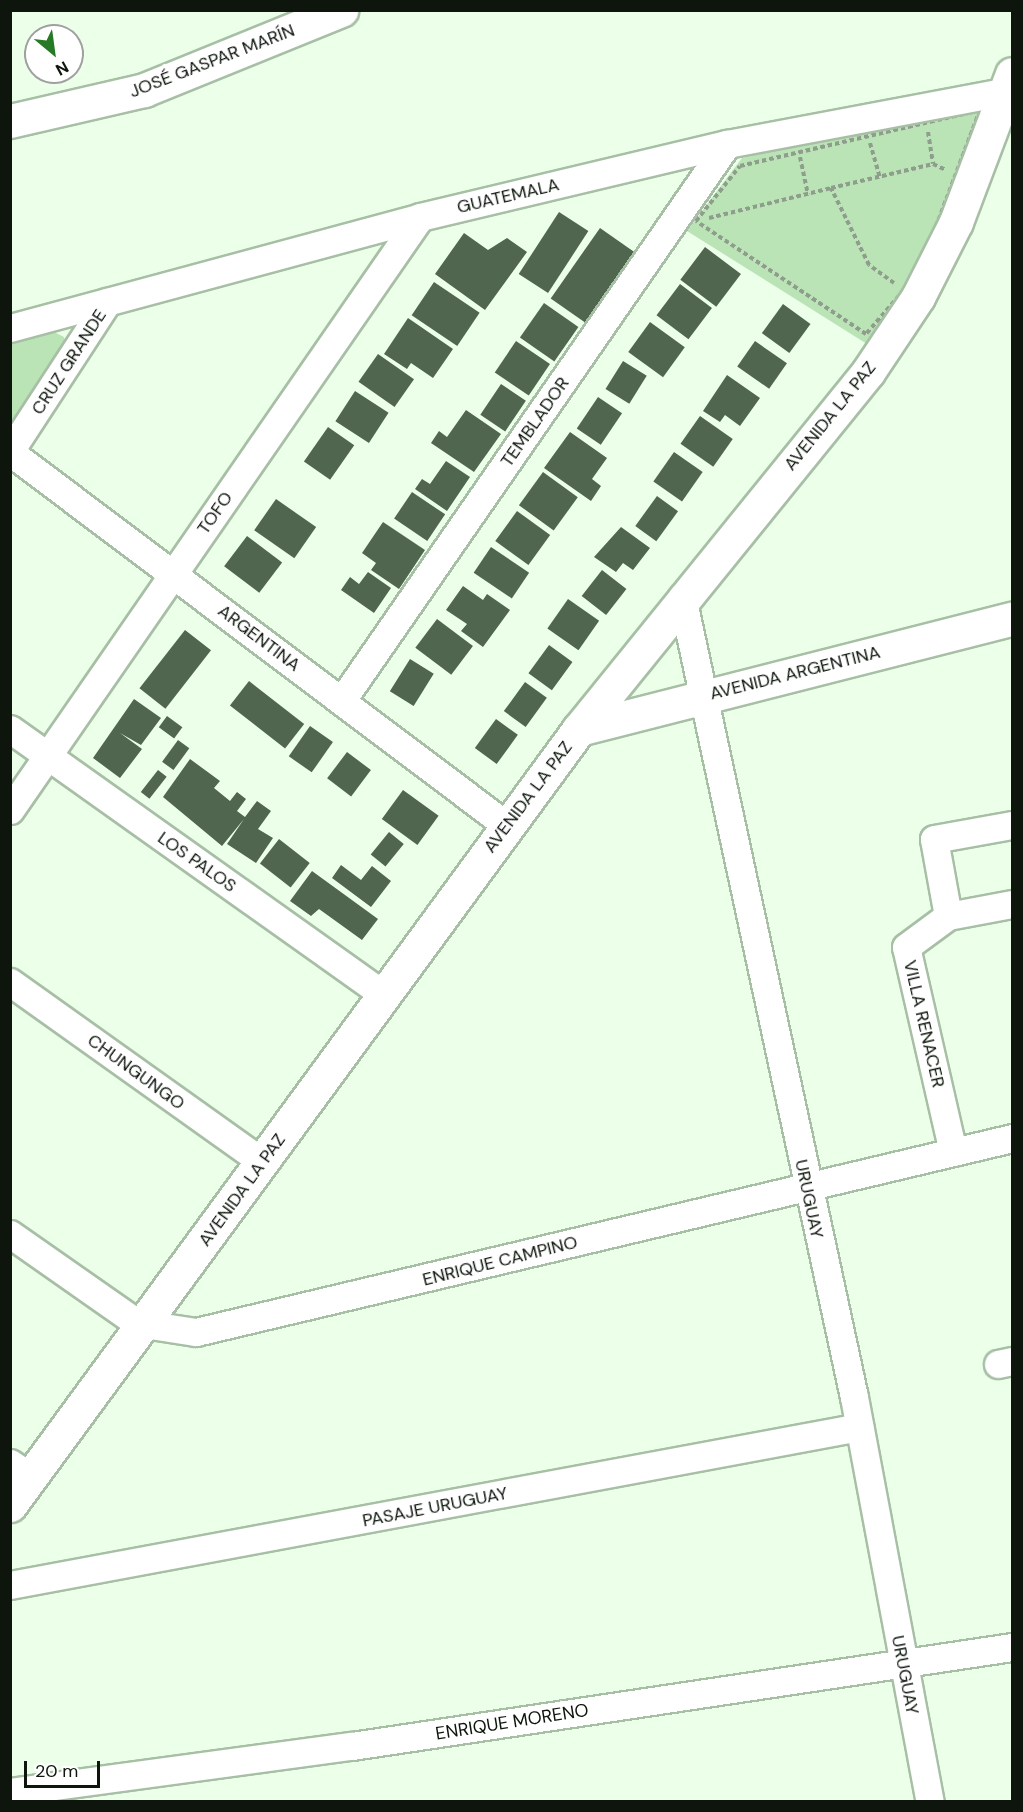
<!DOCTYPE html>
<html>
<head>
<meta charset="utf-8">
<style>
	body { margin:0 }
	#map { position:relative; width:1023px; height:1812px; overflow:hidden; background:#ebffe9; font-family:"DM Sans",sans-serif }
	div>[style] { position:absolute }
	.green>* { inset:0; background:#bae4b6 }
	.building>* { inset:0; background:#51664f; transform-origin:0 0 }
	.path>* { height:4px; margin-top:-2px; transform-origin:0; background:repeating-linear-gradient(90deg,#8e9d8c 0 4.5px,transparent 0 7.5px) }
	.roads { filter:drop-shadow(2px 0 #a7bfa5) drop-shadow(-2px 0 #a7bfa5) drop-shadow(0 2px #a7bfa5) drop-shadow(0 -2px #a7bfa5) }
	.street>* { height:27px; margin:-13.5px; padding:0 13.5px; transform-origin:13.5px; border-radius:13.5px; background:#fff }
	.secondary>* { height:33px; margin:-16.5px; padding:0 16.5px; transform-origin:16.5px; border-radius:16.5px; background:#fff }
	span { translate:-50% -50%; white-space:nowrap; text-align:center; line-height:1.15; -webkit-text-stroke:6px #fff; paint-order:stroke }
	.street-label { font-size:18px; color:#0d150c }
	.frame { position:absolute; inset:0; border:12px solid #0d150c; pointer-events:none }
	.north { position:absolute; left:24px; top:24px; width:60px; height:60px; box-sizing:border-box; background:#fff; border:2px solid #9ea19e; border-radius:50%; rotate:151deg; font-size:16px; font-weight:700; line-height:24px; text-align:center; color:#0d150c }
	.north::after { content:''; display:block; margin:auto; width:21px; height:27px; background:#277a25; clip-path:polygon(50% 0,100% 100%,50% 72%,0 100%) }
	.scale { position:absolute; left:24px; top:1761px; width:76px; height:27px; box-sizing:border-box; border:3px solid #0d150c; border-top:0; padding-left:8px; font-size:18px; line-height:21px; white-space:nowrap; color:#0d150c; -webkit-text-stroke:4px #fff; paint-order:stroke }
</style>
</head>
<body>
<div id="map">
	<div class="green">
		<i style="clip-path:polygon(988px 103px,925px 263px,867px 344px,687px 231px,742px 158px)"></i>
		<i style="clip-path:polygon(52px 331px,64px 337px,65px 343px,11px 425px,11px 342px)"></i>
	</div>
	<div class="building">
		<i style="left:559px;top:212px;width:35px;height:74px;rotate:33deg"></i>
		<i style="left:600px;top:228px;width:49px;height:86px;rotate:35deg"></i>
		<i style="clip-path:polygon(464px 233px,488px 250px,507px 238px,527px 252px,485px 310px,435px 274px)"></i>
		<i style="left:705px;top:247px;width:45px;height:41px;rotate:37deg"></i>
		<i style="left:434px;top:282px;width:55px;height:40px;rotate:34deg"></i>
		<i style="left:680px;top:284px;width:40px;height:39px;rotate:37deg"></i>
		<i style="left:544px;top:303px;width:42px;height:42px;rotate:35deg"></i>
		<i style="left:783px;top:304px;width:34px;height:36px;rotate:36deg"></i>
		<i style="clip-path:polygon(408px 318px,453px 349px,433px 378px,411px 363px,407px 369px,384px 354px)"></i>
		<i style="left:650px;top:322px;width:43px;height:37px;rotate:36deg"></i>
		<i style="left:516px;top:341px;width:41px;height:38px;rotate:34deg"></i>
		<i style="left:755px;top:341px;width:39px;height:31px;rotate:35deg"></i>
		<i style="left:378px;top:354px;width:44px;height:34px;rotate:35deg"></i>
		<i style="left:623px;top:361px;width:28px;height:33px;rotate:32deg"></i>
		<i style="clip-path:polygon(727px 375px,760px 398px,740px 426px,725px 415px,720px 422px,703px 411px)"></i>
		<i style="left:501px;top:384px;width:30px;height:37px;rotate:34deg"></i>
		<i style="left:355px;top:391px;width:40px;height:36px;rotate:33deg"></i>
		<i style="left:598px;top:397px;width:29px;height:38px;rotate:34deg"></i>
		<i style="clip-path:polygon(466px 410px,501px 434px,474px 472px,431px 443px,439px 431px,447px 437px)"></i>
		<i style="left:700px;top:416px;width:40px;height:34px;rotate:35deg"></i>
		<i style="left:328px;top:427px;width:32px;height:42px;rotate:35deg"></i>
		<i style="clip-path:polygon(570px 432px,607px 458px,592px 479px,601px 486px,591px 501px,544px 468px)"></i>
		<i style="left:674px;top:452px;width:35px;height:36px;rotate:35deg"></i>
		<i style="clip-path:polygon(446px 461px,470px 477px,447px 511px,415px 489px,422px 479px,430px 484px)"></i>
		<i style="left:543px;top:472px;width:43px;height:41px;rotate:36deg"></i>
		<i style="left:412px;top:492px;width:40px;height:32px;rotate:34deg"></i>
		<i style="left:657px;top:496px;width:26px;height:37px;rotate:36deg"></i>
		<i style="left:276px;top:499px;width:49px;height:38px;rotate:35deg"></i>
		<i style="left:517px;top:511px;width:41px;height:37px;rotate:36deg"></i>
		<i style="clip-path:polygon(383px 522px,425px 550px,399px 589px,371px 570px,376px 563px,362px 553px)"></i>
		<i style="clip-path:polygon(621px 527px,650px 548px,633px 570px,623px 563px,616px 572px,594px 557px)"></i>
		<i style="left:247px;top:536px;width:44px;height:38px;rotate:37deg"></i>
		<i style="left:491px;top:547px;width:46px;height:31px;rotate:34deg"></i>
		<i style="left:602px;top:570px;width:31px;height:33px;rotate:38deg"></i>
		<i style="clip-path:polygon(368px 572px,391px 588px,374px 613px,341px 590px,350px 577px,359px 584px)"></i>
		<i style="clip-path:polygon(463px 586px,483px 600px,487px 594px,510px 610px,483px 647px,461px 631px,467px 624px,446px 610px)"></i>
		<i style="left:568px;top:599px;width:38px;height:36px;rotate:35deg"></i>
		<i style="left:437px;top:619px;width:45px;height:36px;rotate:37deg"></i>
		<i style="left:185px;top:630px;width:33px;height:74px;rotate:38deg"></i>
		<i style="left:549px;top:645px;width:29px;height:35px;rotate:36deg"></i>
		<i style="left:410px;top:659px;width:28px;height:38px;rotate:32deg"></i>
		<i style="left:249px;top:681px;width:70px;height:31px;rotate:38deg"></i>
		<i style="left:525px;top:682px;width:27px;height:36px;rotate:36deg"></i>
		<i style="clip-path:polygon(134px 699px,161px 718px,141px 745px,120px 733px,142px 749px,120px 778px,93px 758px)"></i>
		<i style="left:167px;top:716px;width:19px;height:14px;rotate:36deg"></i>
		<i style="left:496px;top:719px;width:27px;height:36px;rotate:36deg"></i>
		<i style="left:310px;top:726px;width:28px;height:37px;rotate:35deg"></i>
		<i style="left:178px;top:740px;width:14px;height:27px;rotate:36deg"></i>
		<i style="left:347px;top:752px;width:30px;height:33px;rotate:37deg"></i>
		<i style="clip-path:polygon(190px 759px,220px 781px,214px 788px,230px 801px,237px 792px,246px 799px,237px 811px,245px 817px,257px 801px,271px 811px,258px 829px,273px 838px,256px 863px,227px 844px,244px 819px,222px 846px,163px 797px)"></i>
		<i style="left:158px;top:770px;width:11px;height:28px;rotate:38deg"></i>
		<i style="left:403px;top:790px;width:44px;height:36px;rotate:36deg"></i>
		<i style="left:389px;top:832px;width:19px;height:29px;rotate:39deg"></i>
		<i style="left:279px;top:839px;width:39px;height:31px;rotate:38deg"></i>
		<i style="clip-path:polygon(341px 865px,361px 880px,372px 866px,391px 881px,371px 907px,332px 878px)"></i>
		<i style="clip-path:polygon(312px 871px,378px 919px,362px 940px,319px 909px,311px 916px,290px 901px)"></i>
	</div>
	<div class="path">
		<i style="left:980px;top:110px;width:136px;rotate:110.7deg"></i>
		<i style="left:932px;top:237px;width:60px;rotate:117.8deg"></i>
		<i style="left:904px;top:290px;width:58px;rotate:130.8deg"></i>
		<i style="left:866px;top:334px;width:204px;rotate:-146.4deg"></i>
		<i style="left:696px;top:221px;width:70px;rotate:-51.3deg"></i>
		<i style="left:740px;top:166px;width:246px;rotate:-13.1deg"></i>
		<i style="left:928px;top:132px;width:32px;rotate:81deg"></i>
		<i style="left:870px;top:143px;width:35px;rotate:74deg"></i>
		<i style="left:800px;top:157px;width:38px;rotate:78deg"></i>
		<i style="left:709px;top:218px;width:126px;rotate:-13.8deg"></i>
		<i style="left:894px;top:283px;width:31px;rotate:-144deg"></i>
		<i style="left:869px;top:265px;width:86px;rotate:-116.3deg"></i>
		<i style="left:831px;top:188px;width:105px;rotate:-13.2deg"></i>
		<i style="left:933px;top:164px;width:14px;rotate:25deg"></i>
	</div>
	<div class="roads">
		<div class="street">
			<i style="left:10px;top:328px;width:425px;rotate:-15.1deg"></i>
			<i style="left:420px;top:217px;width:316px;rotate:-13.4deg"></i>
			<i style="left:727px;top:144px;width:290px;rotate:-10.7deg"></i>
			<i style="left:10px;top:451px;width:178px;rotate:-56.9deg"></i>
			<i style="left:10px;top:452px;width:621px;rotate:36.94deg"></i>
			<i style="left:682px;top:597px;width:818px;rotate:77.87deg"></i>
			<i style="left:854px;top:1397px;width:412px;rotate:79.4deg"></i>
			<i style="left:342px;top:700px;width:676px;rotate:-55.3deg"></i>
			<i style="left:10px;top:729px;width:459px;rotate:35.4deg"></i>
			<i style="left:10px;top:810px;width:721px;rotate:-55.34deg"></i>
			<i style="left:948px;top:916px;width:78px;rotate:-100.3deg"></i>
			<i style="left:934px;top:839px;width:79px;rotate:-10.2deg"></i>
			<i style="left:10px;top:982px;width:310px;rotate:35.5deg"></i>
			<i style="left:953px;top:1152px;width:210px;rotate:-102.9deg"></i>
			<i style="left:906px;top:947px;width:52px;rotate:-36.4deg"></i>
			<i style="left:948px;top:916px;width:65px;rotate:-10.6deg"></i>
			<i style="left:10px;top:1234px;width:155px;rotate:35deg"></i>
			<i style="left:137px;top:1323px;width:60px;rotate:8.7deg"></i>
			<i style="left:196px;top:1332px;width:839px;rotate:-13.37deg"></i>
			<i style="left:998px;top:1364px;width:14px;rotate:-12deg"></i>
			<i style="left:10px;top:1463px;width:23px;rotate:34deg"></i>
			<i style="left:10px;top:1585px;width:864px;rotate:-10.54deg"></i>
			<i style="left:10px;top:1792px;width:345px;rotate:-7.7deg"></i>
			<i style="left:352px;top:1746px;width:667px;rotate:-8.53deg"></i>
		</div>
		<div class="secondary">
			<i style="left:10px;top:121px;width:138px;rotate:-13deg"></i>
			<i style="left:144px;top:90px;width:213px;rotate:-22.1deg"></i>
			<i style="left:579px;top:729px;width:447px;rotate:-14.3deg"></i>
			<i style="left:10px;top:1505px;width:962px;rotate:-53.75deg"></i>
			<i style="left:579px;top:729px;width:459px;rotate:-51deg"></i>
			<i style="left:868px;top:372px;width:90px;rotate:-56.3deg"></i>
			<i style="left:918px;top:297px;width:84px;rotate:-63.1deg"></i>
			<i style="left:956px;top:222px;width:158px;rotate:-69.3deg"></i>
		</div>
	</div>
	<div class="street-label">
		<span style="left:212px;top:61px;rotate:-21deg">JOSÉ GASPAR MARÍN</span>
		<span style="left:508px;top:196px;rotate:-13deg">GUATEMALA</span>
		<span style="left:69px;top:362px;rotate:-57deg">CRUZ GRANDE</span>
		<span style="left:830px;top:416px;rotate:-51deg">AVENIDA LA PAZ</span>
		<span style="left:535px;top:422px;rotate:-55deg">TEMBLADOR</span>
		<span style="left:215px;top:513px;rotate:-55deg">TOFO</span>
		<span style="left:259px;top:638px;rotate:37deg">ARGENTINA</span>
		<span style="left:795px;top:673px;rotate:-14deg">AVENIDA ARGENTINA</span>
		<span style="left:528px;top:797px;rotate:-53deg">AVENIDA LA PAZ</span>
		<span style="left:197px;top:862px;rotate:35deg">LOS PALOS</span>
		<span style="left:924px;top:1024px;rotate:77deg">VILLA RENACER</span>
		<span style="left:136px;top:1072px;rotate:36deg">CHUNGUNGO</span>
		<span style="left:242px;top:1190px;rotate:-54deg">AVENIDA LA PAZ</span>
		<span style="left:809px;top:1199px;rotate:78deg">URUGUAY</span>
		<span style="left:500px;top:1261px;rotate:-14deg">ENRIQUE CAMPINO</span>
		<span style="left:435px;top:1507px;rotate:-11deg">PASAJE URUGUAY</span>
		<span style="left:905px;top:1675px;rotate:79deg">URUGUAY</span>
		<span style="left:512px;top:1722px;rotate:-9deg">ENRIQUE MORENO</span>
	</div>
	<div class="frame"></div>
	<div class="north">N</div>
	<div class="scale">20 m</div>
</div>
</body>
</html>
